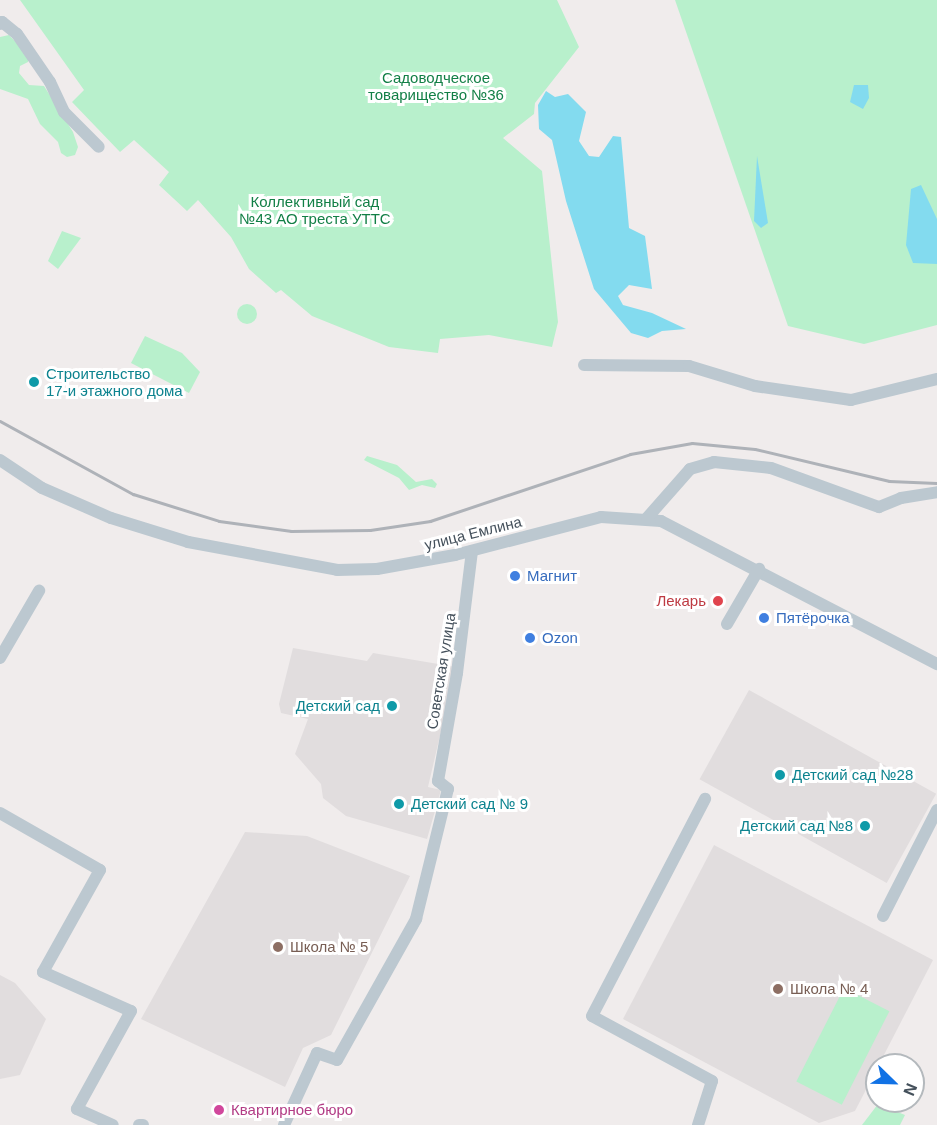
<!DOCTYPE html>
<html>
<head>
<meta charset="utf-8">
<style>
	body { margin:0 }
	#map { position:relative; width:937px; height:1125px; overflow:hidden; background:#f0ecec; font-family:Arial,sans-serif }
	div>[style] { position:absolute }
	.education>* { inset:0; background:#e1ddde; transform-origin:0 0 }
	.green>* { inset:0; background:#b8f0cc; transform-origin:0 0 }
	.round { border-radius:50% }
	.water>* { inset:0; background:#83dbef }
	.minor>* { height:12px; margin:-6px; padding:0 6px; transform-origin:6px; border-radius:6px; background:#bcc8d0 }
	.rail>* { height:3px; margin:-1.5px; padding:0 1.5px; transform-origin:1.5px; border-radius:1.5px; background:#aeb2b8 }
	.dots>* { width:16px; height:16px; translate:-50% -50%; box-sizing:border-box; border:3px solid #fff; border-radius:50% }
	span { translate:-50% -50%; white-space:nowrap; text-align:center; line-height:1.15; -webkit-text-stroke:6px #fff; paint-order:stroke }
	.park-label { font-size:15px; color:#127f46 }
	.culture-label { font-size:15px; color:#0d838f }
	.left { translate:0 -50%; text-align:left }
	.right { translate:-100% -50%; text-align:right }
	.street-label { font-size:15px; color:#44505b }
	.shop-label { font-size:15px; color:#366cbe }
	.health-label { font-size:15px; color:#be3a42 }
	.education-label { font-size:15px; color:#785e54 }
	.hotel-label { font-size:15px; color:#b23c85 }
	.north { position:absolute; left:865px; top:1053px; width:60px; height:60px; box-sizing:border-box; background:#fff; border:2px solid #b4b9bd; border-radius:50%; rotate:113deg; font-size:16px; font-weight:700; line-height:24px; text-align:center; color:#44505b }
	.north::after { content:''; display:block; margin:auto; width:21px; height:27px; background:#1172e5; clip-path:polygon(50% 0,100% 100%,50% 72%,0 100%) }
</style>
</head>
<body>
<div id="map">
	<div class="education">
		<i style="clip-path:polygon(293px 648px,367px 661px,373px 653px,456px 667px,428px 787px,441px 790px,427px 839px,346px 816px,323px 798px,321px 784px,295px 754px,308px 719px,281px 713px,279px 704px)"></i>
		<i style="left:749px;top:690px;width:214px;height:102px;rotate:29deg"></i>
		<i style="clip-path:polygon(245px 832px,307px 836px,410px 876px,331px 1035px,303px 1048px,285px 1087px,141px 1019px)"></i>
		<i style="clip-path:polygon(714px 845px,933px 960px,855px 1111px,819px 1123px,623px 1019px)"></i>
		<i style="clip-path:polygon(0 975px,15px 983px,46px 1019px,20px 1075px,0 1079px)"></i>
	</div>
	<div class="green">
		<i style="clip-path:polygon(20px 0,557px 0,579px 47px,535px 103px,534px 114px,503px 138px,542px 171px,558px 322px,552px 347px,489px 335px,440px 339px,438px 353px,389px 347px,312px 316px,281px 290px,276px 293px,249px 269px,231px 237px,198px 200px,187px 211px,159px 185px,169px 172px,134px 140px,120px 152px,72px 102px,84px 90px)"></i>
		<i style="clip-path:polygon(675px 0,937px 0,937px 325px,864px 344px,788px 326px)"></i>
		<i style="clip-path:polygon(9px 35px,28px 55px,28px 62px,20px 66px,19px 73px,29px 85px,44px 86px,73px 132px,78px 147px,75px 155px,67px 157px,61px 153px,58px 142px,40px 124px,28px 99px,0 89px,0 37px)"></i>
		<i style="clip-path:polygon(62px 231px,81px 238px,58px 269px,48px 261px)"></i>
		<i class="round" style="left:237px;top:304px;width:20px;height:20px"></i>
		<i style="clip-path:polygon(145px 336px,182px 353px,200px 372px,189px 393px,131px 363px)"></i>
		<i style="clip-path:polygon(367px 456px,397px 465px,416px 482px,432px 479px,437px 484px,435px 488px,422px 485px,409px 490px,399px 478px,364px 460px)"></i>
		<i style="left:844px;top:988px;width:51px;height:105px;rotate:27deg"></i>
		<i style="clip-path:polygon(878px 1104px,905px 1115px,900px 1125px,862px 1125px)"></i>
	</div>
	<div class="water">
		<i style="clip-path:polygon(854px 85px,868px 85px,869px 98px,863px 109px,850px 102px)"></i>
		<i style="clip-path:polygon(546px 91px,555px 97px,568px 94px,586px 112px,579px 141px,589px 156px,599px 157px,613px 136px,621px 137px,629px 228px,645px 236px,652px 289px,629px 285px,618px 296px,623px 305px,652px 313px,686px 329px,662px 331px,648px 338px,631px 333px,594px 289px,566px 201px,552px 140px,539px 129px,538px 105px)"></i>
		<i style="clip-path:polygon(757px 156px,768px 223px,761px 228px,754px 221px)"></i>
		<i style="clip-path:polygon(921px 185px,937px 219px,937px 264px,913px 263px,906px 245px,911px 189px)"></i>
	</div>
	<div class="minor">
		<i style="left:0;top:24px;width:3px;rotate:-45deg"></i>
		<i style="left:2px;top:22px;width:19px;rotate:39deg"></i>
		<i style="left:17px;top:34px;width:58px;rotate:55.5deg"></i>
		<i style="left:50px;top:82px;width:33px;rotate:65deg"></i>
		<i style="left:64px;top:112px;width:49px;rotate:45deg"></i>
		<i style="left:584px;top:365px;width:105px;rotate:0.5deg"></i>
		<i style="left:689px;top:366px;width:69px;rotate:16.9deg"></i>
		<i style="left:755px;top:386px;width:97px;rotate:8.3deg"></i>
		<i style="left:851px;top:400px;width:89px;rotate:-13.7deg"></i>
		<i style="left:0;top:460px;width:50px;rotate:33.7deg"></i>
		<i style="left:42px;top:488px;width:75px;rotate:23.5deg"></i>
		<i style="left:111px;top:518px;width:81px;rotate:17.3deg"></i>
		<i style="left:188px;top:542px;width:152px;rotate:10.6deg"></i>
		<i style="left:337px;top:570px;width:40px;rotate:-1.4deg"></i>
		<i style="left:377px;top:569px;width:79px;rotate:-10.2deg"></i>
		<i style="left:455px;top:555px;width:151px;rotate:-14.6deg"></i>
		<i style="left:601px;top:517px;width:60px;rotate:3.8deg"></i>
		<i style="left:661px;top:521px;width:311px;rotate:27.4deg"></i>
		<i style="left:647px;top:518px;width:65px;rotate:-48.7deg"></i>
		<i style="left:690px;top:469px;width:25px;rotate:-16deg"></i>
		<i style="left:714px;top:462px;width:57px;rotate:6deg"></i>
		<i style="left:771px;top:468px;width:115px;rotate:19.9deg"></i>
		<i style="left:879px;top:507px;width:24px;rotate:-22deg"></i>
		<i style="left:901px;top:498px;width:36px;rotate:-9deg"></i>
		<i style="left:727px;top:624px;width:64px;rotate:-59.8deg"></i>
		<i style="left:0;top:658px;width:78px;rotate:-59.8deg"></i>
		<i style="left:0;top:813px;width:115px;rotate:29.7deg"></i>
		<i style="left:100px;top:870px;width:117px;rotate:119.2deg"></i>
		<i style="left:43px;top:972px;width:96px;rotate:23.9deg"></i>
		<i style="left:131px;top:1011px;width:112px;rotate:118.9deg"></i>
		<i style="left:77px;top:1109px;width:39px;rotate:24deg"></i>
		<i style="left:883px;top:916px;width:119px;rotate:-63deg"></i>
		<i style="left:139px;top:1125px;width:4px"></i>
		<i style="left:284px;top:1125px;width:79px;rotate:-65.4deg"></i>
		<i style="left:317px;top:1053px;width:21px;rotate:19deg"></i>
		<i style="left:337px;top:1060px;width:162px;rotate:-60.7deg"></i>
		<i style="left:416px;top:919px;width:134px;rotate:-76.2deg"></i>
		<i style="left:448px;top:789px;width:13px;rotate:-141deg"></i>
		<i style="left:438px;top:781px;width:110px;rotate:-80deg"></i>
		<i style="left:457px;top:673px;width:123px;rotate:-83deg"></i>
		<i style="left:698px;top:1125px;width:46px;rotate:-72.3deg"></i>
		<i style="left:712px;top:1081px;width:136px;rotate:-151.6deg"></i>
		<i style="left:592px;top:1016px;width:245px;rotate:-62.5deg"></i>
	</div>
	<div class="rail">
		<i style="left:0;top:421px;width:152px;rotate:28.8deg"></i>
		<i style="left:133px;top:494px;width:90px;rotate:17.4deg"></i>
		<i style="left:219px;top:521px;width:73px;rotate:7.9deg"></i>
		<i style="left:291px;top:531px;width:79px;rotate:-0.7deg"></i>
		<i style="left:370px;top:530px;width:61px;rotate:-8.5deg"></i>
		<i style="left:430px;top:521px;width:211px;rotate:-18.5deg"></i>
		<i style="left:630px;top:454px;width:63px;rotate:-10.1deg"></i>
		<i style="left:692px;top:443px;width:63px;rotate:5.4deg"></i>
		<i style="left:755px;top:449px;width:138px;rotate:13.4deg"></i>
		<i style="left:889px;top:481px;width:48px;rotate:2.4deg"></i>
	</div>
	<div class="dots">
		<i style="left:34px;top:382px;background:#0f9aa8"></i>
		<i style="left:515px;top:576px;background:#3f7fe0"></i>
		<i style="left:718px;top:601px;background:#e0444e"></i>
		<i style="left:764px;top:618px;background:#3f7fe0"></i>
		<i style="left:530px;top:638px;background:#3f7fe0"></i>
		<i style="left:392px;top:706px;background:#0f9aa8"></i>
		<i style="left:780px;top:775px;background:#0f9aa8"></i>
		<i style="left:399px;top:804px;background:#0f9aa8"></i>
		<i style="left:865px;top:826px;background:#0f9aa8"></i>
		<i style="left:278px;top:947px;background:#8d6e63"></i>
		<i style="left:778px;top:989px;background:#8d6e63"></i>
		<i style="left:219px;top:1110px;background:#d1479c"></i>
	</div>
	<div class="park-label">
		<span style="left:436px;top:86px">Садоводческое<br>товарищество №36</span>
		<span style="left:315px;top:210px">Коллективный сад<br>№43 АО треста УТТС</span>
	</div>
	<div class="culture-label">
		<span class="left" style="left:46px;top:382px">Строительство<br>17-и этажного дома</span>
		<span class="right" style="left:380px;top:706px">Детский сад</span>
		<span class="left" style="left:792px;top:775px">Детский сад №28</span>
		<span class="left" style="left:411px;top:804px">Детский сад № 9</span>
		<span class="right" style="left:853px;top:826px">Детский сад №8</span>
	</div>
	<div class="street-label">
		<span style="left:473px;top:533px;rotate:-14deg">улица Емлина</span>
		<span style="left:441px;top:671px;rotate:-81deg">Советская улица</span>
	</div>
	<div class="shop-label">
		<span class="left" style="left:527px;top:576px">Магнит</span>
		<span class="left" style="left:776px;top:618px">Пятёрочка</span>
		<span class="left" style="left:542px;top:638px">Ozon</span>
	</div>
	<div class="health-label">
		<span class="right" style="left:706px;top:601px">Лекарь</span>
	</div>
	<div class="education-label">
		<span class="left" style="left:290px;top:947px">Школа № 5</span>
		<span class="left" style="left:790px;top:989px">Школа № 4</span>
	</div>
	<div class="hotel-label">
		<span class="left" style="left:231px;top:1110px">Квартирное бюро</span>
	</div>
	<div class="north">N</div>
</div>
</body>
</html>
